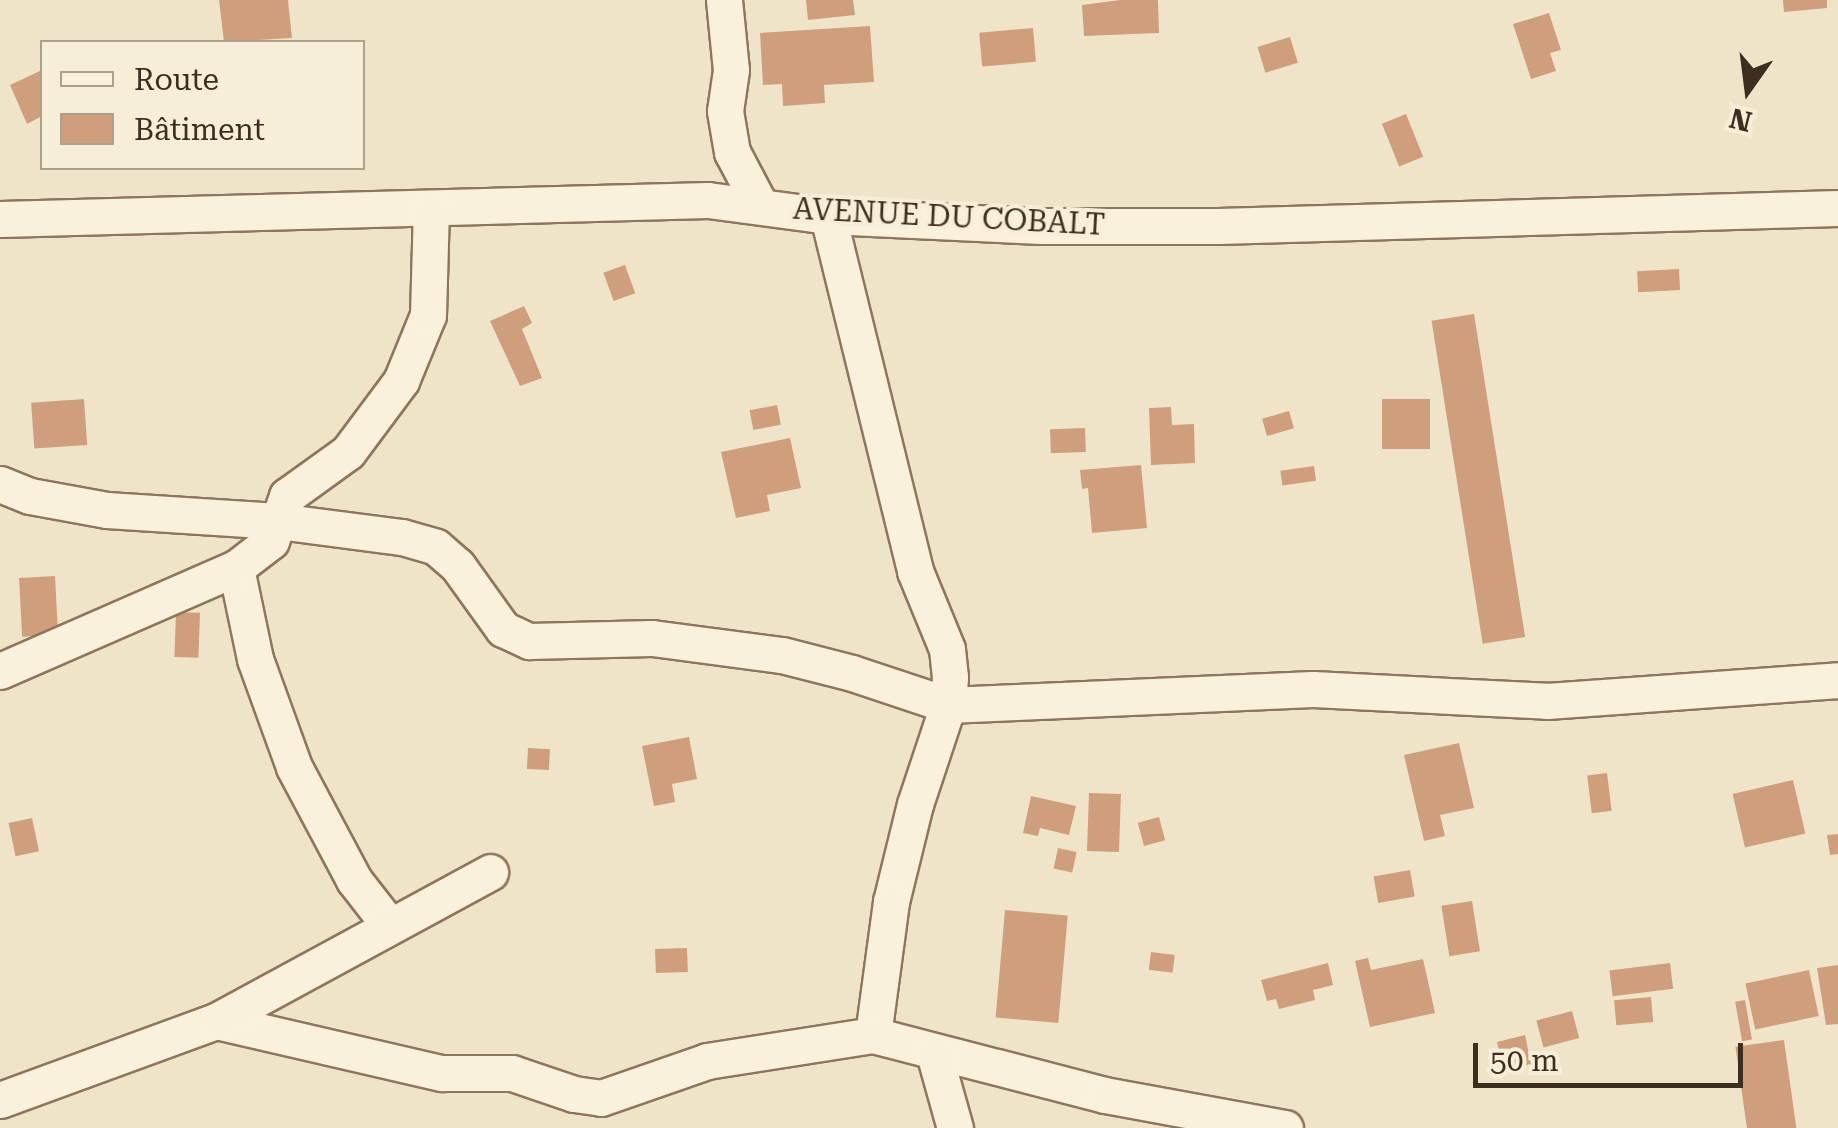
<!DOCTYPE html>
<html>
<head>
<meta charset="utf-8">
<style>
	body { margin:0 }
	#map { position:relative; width:1838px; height:1128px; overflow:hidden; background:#f0e4c8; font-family:"Roboto Serif",serif }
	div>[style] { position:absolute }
	.building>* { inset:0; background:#cf9f7d; transform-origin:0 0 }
	.roads { filter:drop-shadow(2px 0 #8d765c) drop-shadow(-2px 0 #8d765c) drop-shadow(0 2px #8d765c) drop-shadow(0 -2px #8d765c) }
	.minor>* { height:35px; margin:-17.5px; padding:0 17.5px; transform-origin:17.5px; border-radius:17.5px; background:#faf1dc }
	span { translate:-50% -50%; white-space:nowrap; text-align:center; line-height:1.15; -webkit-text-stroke:8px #f7eed8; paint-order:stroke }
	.street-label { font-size:30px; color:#3d2e20 }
	.legend { position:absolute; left:40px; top:40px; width:325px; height:130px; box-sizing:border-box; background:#f7eed8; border:2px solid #ada18e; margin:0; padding:12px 18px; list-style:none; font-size:30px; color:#3d2e20 }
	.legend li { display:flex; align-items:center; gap:20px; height:50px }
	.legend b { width:50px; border:2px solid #ada18e }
	.north { position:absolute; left:1698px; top:40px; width:100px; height:100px; -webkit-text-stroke:8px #f7eed8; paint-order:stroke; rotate:194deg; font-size:28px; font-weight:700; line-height:40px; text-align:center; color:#3d2e20 }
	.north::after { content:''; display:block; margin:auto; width:35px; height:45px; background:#3d2e20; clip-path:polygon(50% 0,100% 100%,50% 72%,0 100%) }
	.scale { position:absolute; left:1473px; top:1043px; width:270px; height:45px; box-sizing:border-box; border:5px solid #3d2e20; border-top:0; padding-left:12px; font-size:30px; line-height:35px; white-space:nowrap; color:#3d2e20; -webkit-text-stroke:8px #f7eed8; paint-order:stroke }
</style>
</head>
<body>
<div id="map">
	<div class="building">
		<i style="clip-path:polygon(219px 0,288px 0,292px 38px,224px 42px)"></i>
		<i style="clip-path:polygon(806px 0,853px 0,855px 15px,808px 20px)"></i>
		<i style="clip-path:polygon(1120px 0,1158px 0,1159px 33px,1084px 36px,1082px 5px)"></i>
		<i style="clip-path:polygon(1783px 0,1827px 0,1827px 8px,1784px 12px)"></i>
		<i style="clip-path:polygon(1549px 13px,1561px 50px,1550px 53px,1556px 71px,1531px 79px,1513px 24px)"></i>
		<i style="clip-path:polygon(870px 26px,874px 82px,824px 85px,825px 103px,783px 106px,782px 84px,763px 85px,760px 33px)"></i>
		<i style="left:1033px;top:28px;width:34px;height:54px;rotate:85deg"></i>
		<i style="left:1290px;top:37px;width:27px;height:34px;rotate:73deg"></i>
		<i style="clip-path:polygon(42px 70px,42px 116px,27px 124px,10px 85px)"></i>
		<i style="left:1406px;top:114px;width:46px;height:26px;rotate:68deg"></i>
		<i style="left:625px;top:265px;width:30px;height:23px;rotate:70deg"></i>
		<i style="left:1679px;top:269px;width:21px;height:42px;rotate:87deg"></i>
		<i style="clip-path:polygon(524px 306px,532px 323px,522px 329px,542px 378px,520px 386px,490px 321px)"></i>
		<i style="left:1474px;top:314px;width:327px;height:43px;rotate:81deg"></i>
		<i style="left:84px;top:399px;width:46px;height:53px;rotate:86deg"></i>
		<i style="left:1430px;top:399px;width:50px;height:48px;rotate:90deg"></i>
		<i style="left:777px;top:405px;width:20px;height:28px;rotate:79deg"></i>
		<i style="clip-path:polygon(1171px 407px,1172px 425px,1194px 424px,1195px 463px,1151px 465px,1149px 408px)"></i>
		<i style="left:1289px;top:411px;width:18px;height:28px;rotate:74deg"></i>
		<i style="left:1085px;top:428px;width:24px;height:35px;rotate:88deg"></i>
		<i style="clip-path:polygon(790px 438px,801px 488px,767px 495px,770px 511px,736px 518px,721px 452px)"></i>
		<i style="clip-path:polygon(1141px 465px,1147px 528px,1092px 533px,1088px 488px,1082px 489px,1080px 470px)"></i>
		<i style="left:1314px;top:466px;width:15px;height:34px;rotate:82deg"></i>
		<i style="left:55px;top:576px;width:59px;height:36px;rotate:87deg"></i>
		<i style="left:176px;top:612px;width:24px;height:45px;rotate:2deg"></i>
		<i style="clip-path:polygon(689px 737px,697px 779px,672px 784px,675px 802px,654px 806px,642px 746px)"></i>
		<i style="clip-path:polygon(1459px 743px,1474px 808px,1440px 815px,1445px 836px,1424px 841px,1404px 755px)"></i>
		<i style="left:528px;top:748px;width:22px;height:21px;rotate:3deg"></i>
		<i style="left:1607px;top:773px;width:38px;height:20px;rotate:83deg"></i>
		<i style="left:1793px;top:780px;width:55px;height:62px;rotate:77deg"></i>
		<i style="left:1089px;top:793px;width:32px;height:58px;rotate:2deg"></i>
		<i style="clip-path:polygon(1031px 796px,1076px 806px,1069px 835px,1040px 828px,1038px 836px,1023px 833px)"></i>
		<i style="left:1159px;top:817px;width:24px;height:22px;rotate:75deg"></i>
		<i style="left:32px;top:818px;width:34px;height:24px;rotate:78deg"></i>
		<i style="clip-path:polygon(1838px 834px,1838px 854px,1830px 855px,1827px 835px)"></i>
		<i style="left:1058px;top:848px;width:19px;height:21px;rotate:12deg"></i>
		<i style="left:1410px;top:870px;width:27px;height:37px;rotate:80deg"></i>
		<i style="left:1472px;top:901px;width:51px;height:31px;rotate:81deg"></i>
		<i style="left:1005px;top:910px;width:63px;height:108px;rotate:5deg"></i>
		<i style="left:687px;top:948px;width:24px;height:32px;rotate:88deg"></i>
		<i style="left:1151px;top:952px;width:24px;height:18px;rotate:7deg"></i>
		<i style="clip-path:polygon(1368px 958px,1371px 970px,1423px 959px,1435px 1013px,1370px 1027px,1355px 961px)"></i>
		<i style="clip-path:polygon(1328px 963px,1333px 985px,1313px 990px,1315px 1000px,1279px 1009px,1276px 999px,1267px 1001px,1261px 980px)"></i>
		<i style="left:1670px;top:963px;width:26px;height:61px;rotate:83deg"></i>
		<i style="clip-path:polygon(1838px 965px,1838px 1024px,1826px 1025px,1817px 968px)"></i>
		<i style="left:1809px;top:970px;width:47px;height:65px;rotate:78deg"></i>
		<i style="left:1651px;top:997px;width:25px;height:37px;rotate:85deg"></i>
		<i style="left:1745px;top:1000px;width:40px;height:10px;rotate:80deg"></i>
		<i style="left:1572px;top:1011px;width:28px;height:37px;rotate:75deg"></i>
		<i style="clip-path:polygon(1525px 1035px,1531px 1064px,1513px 1068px,1510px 1058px,1501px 1060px,1497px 1042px)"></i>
		<i style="left:1784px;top:1040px;width:89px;height:49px;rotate:82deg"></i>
	</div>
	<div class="roads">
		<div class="minor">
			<i style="left:724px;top:0;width:70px;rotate:84.3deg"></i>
			<i style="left:731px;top:70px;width:41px;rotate:98.3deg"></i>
			<i style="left:725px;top:111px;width:42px;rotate:80.3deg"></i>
			<i style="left:732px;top:152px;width:60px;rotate:62.2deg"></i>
			<i style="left:828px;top:216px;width:366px;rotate:76.2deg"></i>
			<i style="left:915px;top:571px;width:84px;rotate:67.7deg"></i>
			<i style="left:947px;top:649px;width:28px;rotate:84deg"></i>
			<i style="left:950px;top:677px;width:28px;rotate:94deg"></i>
			<i style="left:948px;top:705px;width:104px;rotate:108.4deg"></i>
			<i style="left:915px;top:804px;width:101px;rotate:103.8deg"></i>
			<i style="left:891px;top:902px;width:134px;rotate:97.7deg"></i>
			<i style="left:0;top:219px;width:708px;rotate:-1.54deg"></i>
			<i style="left:708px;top:200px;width:121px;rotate:7.6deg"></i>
			<i style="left:828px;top:216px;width:213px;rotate:2.7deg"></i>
			<i style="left:1041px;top:226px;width:177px"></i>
			<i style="left:1218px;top:226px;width:620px;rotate:-1.66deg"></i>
			<i style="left:0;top:484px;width:32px;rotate:22deg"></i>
			<i style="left:30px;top:496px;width:78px;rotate:10.3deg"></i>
			<i style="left:107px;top:510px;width:171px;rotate:3.7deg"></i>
			<i style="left:278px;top:521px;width:125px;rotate:7.4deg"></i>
			<i style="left:402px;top:537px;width:35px;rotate:16deg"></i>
			<i style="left:436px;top:547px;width:28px;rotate:41deg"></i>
			<i style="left:457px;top:565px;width:79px;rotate:54.3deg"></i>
			<i style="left:503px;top:629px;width:29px;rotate:25deg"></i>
			<i style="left:529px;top:641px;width:123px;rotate:-1.4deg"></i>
			<i style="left:652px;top:638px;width:131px;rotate:7.5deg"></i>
			<i style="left:782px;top:655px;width:72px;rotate:14.4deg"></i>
			<i style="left:852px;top:673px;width:101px;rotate:18.4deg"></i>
			<i style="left:948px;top:705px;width:365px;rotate:-2.5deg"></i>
			<i style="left:1313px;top:689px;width:234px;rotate:2.9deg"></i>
			<i style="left:1547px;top:701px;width:292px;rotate:-4.1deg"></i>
			<i style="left:236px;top:568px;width:93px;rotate:78.2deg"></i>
			<i style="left:255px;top:659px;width:115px;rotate:70.1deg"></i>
			<i style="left:294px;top:767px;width:128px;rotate:62deg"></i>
			<i style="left:354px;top:880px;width:58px;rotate:52deg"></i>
			<i style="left:0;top:671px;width:257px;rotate:-23.6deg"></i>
			<i style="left:236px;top:568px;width:44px;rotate:-37.6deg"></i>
			<i style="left:271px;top:541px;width:48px;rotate:-70.4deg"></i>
			<i style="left:287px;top:496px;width:75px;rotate:-35.8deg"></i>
			<i style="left:348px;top:452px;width:89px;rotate:-53.3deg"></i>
			<i style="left:401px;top:381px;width:71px;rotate:-67.8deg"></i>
			<i style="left:428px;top:315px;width:107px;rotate:-88.4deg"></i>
			<i style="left:216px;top:1021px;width:232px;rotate:13deg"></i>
			<i style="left:442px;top:1073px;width:70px"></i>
			<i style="left:512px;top:1073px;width:65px;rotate:18.7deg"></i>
			<i style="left:574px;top:1094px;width:27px;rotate:8deg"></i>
			<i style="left:601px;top:1098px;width:112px;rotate:-19.2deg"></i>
			<i style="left:707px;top:1061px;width:168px;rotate:-8.9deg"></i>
			<i style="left:873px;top:1035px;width:240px;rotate:14.5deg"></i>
			<i style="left:1105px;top:1095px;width:183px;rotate:10.4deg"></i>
			<i style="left:934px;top:1053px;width:78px;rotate:74.4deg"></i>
			<i style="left:0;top:1100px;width:230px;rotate:-20.1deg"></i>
			<i style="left:216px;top:1021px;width:312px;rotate:-28.5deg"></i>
		</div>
	</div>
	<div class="street-label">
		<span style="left:949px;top:217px;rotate:3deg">AVENUE DU COBALT</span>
	</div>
	<ul class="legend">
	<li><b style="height:12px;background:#faf1dc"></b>Route</li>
	<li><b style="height:28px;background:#cf9f7d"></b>Bâtiment</li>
	</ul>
	<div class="north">N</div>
	<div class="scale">50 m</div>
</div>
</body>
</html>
